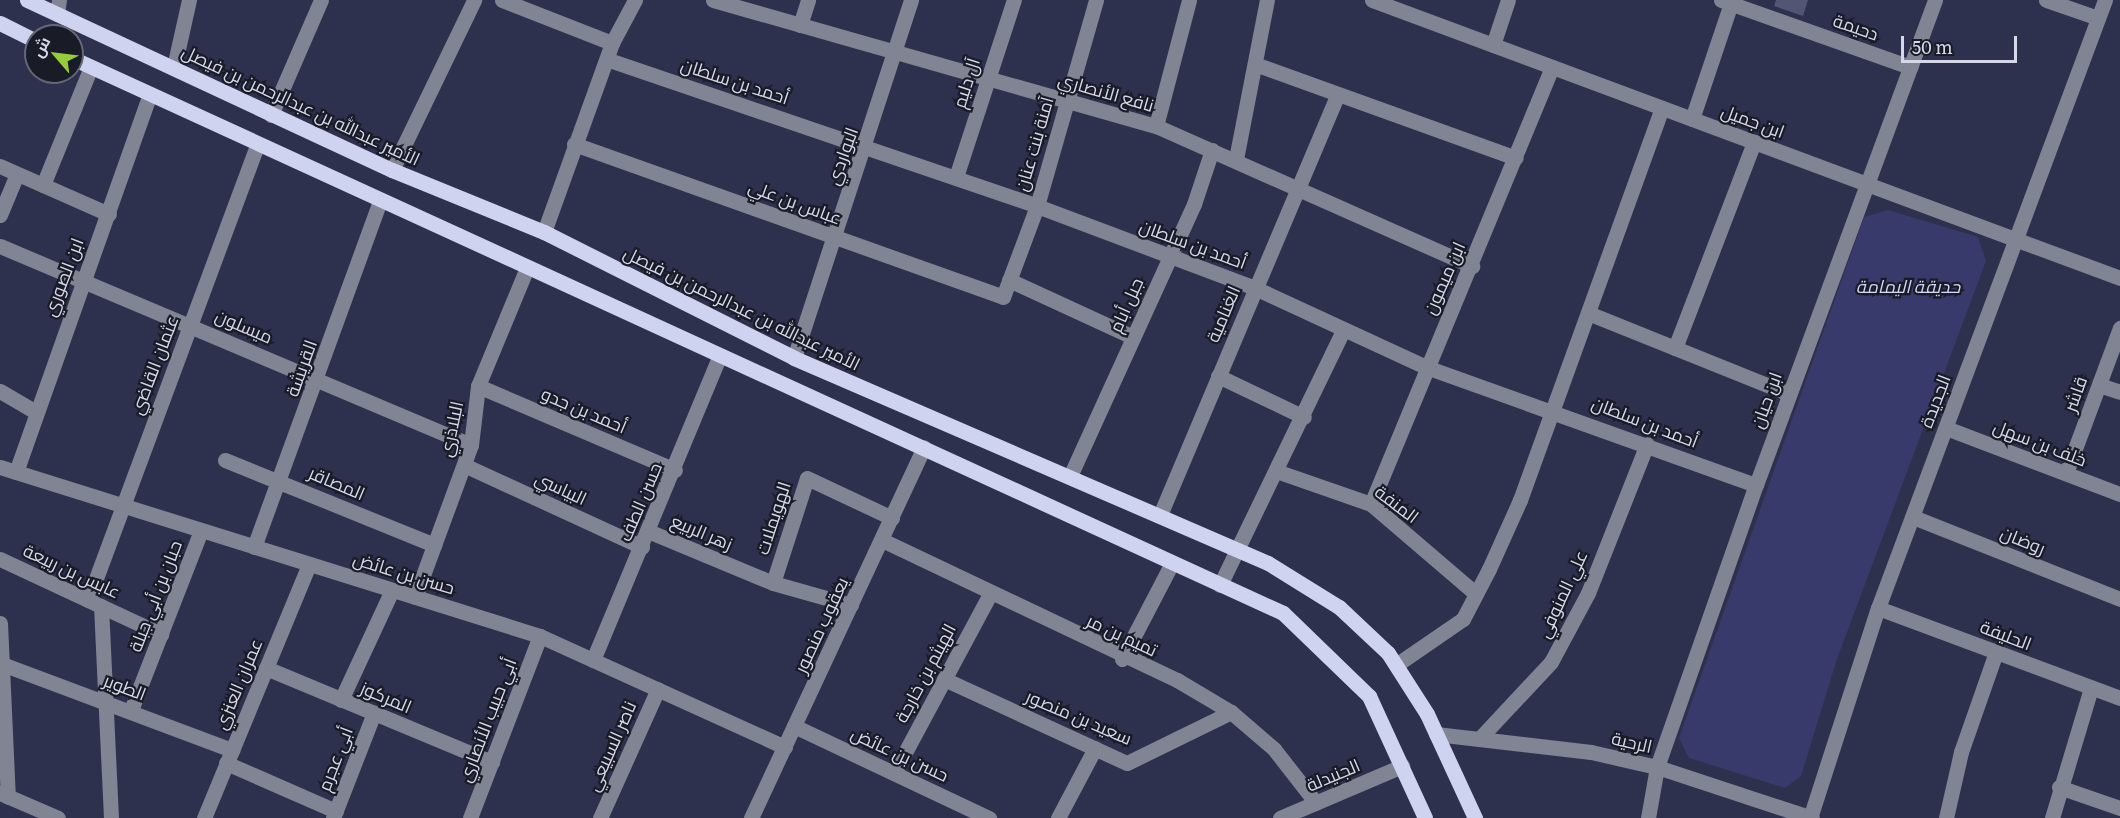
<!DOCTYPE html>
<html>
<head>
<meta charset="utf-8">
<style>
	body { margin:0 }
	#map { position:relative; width:2120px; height:818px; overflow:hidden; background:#2e314d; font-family:Literata,Cairo,serif }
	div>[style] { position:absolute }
	.green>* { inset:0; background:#373a6b }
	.building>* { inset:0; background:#525674 }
	.minor>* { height:15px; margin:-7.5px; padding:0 7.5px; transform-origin:7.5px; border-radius:7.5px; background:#818492 }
	.major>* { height:15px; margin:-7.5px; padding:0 7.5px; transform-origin:7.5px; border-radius:7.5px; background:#ced3f0 }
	span { translate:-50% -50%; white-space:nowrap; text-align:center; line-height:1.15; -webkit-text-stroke:4.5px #191b27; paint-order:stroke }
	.street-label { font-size:18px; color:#d6d8ea }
	.park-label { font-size:18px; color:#d4d9fc; font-style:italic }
	.north { position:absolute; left:24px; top:24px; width:60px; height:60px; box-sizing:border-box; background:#191b27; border:2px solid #656775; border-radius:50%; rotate:298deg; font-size:16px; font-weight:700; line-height:24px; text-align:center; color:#d6d8ea }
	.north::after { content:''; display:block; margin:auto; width:21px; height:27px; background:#95cc3b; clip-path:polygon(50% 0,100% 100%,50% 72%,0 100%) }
	.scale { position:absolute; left:1901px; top:36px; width:116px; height:27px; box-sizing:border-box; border:3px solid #d6d8ea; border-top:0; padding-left:8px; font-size:18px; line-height:21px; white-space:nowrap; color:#d6d8ea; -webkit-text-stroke:4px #191b27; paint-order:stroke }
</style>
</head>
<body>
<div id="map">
	<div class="green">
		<i style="clip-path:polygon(1888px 210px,1978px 237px,1986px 261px,1837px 659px,1801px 776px,1785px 788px,1689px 758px,1679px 738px,1864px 217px)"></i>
	</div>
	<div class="building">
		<i style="clip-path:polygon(1776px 0,1808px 0,1803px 16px,1774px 6px)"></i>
	</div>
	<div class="minor">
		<i style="left:502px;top:0;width:118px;rotate:21.4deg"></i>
		<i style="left:713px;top:0;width:461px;rotate:15.9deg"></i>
		<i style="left:1156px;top:126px;width:346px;rotate:23.9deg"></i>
		<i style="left:1372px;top:0;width:798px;rotate:20.39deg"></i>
		<i style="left:1721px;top:0;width:201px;rotate:19.5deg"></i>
		<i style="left:2046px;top:0;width:55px;rotate:19.1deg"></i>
		<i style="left:57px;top:14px;width:14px;rotate:-82deg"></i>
		<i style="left:800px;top:25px;width:26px;rotate:-72deg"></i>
		<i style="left:1493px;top:45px;width:47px;rotate:-71.6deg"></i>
		<i style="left:609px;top:60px;width:452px;rotate:18.8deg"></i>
		<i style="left:1037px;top:206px;width:233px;rotate:20.6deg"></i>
		<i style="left:1255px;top:288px;width:188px;rotate:24.8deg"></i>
		<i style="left:1426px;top:367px;width:350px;rotate:19.7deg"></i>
		<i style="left:1255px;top:64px;width:277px;rotate:19.8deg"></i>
		<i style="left:174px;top:67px;width:69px;rotate:-77.4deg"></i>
		<i style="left:271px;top:115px;width:125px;rotate:-66.5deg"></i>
		<i style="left:1692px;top:119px;width:126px;rotate:-71.4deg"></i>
		<i style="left:1156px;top:126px;width:130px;rotate:-75.3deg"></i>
		<i style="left:574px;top:144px;width:455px;rotate:19.6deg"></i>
		<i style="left:1003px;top:297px;width:97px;rotate:-69.5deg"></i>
		<i style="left:1037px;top:206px;width:214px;rotate:-74deg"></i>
		<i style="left:1236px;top:159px;width:162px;rotate:-79deg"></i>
		<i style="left:0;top:166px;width:119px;rotate:23.8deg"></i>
		<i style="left:392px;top:170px;width:189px;rotate:-64.2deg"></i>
		<i style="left:956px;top:177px;width:186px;rotate:-71.9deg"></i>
		<i style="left:43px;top:185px;width:127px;rotate:-67.9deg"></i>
		<i style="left:0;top:215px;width:44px;rotate:-67.5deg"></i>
		<i style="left:544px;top:232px;width:201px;rotate:-70.2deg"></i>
		<i style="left:612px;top:43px;width:49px;rotate:-61.9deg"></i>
		<i style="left:0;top:246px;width:511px;rotate:22.9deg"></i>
		<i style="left:1009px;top:280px;width:136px;rotate:24.7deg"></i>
		<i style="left:1588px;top:313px;width:217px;rotate:21.9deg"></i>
		<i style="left:1675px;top:348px;width:221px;rotate:-69deg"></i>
		<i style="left:794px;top:358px;width:377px;rotate:-71.9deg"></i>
		<i style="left:1218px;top:376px;width:95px;rotate:25.5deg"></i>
		<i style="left:2099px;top:385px;width:22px;rotate:18deg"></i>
		<i style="left:478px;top:386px;width:214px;rotate:23.1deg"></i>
		<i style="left:0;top:391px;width:42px;rotate:30.3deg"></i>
		<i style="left:1946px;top:428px;width:186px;rotate:20.8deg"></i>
		<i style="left:225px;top:460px;width:226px;rotate:22.1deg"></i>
		<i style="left:464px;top:465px;width:196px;rotate:24.7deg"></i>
		<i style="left:0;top:467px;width:566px;rotate:17.38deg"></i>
		<i style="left:540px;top:636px;width:269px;rotate:24.4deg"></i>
		<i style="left:16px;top:472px;width:399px;rotate:-70.5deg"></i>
		<i style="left:1279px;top:472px;width:97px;rotate:19.2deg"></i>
		<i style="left:1371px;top:504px;width:138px;rotate:40.6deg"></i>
		<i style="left:2066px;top:473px;width:155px;rotate:-69.6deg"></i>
		<i style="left:1071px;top:474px;width:297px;rotate:-65.5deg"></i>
		<i style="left:1194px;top:204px;width:57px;rotate:-71.6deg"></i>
		<i style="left:1371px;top:504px;width:473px;rotate:-67.5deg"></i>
		<i style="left:1160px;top:515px;width:454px;rotate:-67.1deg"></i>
		<i style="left:1913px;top:517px;width:223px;rotate:21.6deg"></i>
		<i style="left:648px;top:531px;width:135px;rotate:22.6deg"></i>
		<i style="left:882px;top:540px;width:327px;rotate:25.4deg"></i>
		<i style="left:1177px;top:680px;width:63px;rotate:30.7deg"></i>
		<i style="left:1231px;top:712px;width:57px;rotate:40.7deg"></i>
		<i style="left:1274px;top:749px;width:68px;rotate:52.1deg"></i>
		<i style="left:254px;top:547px;width:368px;rotate:-70deg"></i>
		<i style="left:0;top:559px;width:178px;rotate:25deg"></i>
		<i style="left:1220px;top:585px;width:284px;rotate:-64.2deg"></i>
		<i style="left:415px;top:597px;width:162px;rotate:-69.8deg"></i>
		<i style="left:471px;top:445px;width:59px;rotate:-83.2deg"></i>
		<i style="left:478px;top:386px;width:126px;rotate:-67.5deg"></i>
		<i style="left:88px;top:600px;width:485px;rotate:-69.6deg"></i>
		<i style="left:851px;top:605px;width:81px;rotate:-164.2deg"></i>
		<i style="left:773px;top:583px;width:110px;rotate:-72.1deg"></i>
		<i style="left:807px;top:478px;width:94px;rotate:25.2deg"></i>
		<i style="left:101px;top:606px;width:212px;rotate:87.3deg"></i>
		<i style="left:1878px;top:608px;width:258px;rotate:20.4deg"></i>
		<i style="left:0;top:623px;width:174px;rotate:87.4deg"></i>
		<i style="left:1122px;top:659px;width:106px;rotate:-62.5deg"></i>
		<i style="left:593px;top:660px;width:327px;rotate:-67.4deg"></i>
		<i style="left:2px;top:664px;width:246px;rotate:20.5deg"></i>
		<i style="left:1396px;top:665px;width:81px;rotate:-34.5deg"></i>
		<i style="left:1463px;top:619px;width:56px;rotate:-62.5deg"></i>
		<i style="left:1489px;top:569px;width:76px;rotate:-65.8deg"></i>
		<i style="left:1520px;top:500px;width:417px;rotate:-70.1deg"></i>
		<i style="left:266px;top:668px;width:245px;rotate:22.6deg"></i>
		<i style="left:944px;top:679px;width:201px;rotate:24.7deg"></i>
		<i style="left:1127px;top:763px;width:116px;rotate:-26.1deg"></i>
		<i style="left:341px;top:700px;width:121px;rotate:-65.1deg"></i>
		<i style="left:131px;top:710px;width:193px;rotate:-68.7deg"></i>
		<i style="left:794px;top:726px;width:216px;rotate:25.3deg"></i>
		<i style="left:1436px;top:734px;width:156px;rotate:6.6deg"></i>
		<i style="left:1591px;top:752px;width:68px;rotate:12.8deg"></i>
		<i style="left:1657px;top:767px;width:163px;rotate:18.2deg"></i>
		<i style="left:1479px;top:739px;width:105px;rotate:-46.9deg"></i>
		<i style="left:1551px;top:662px;width:78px;rotate:-61.8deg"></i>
		<i style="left:1588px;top:593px;width:160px;rotate:-68.4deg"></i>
		<i style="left:226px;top:763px;width:120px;rotate:23.6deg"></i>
		<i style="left:894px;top:773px;width:205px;rotate:-61.8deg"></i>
		<i style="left:2059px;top:787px;width:65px;rotate:19deg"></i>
		<i style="left:0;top:793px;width:63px;rotate:23.3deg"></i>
		<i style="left:204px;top:818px;width:275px;rotate:-67.5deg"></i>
		<i style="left:333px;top:818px;width:113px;rotate:-68.7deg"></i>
		<i style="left:470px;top:818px;width:195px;rotate:-69deg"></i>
		<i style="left:600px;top:818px;width:141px;rotate:-65.8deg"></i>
		<i style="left:751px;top:818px;width:409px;rotate:-65deg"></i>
		<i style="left:1058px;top:818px;width:79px;rotate:-62.1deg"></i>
		<i style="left:1280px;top:818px;width:133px;rotate:-23.1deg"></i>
		<i style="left:1648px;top:818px;width:52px;rotate:-80deg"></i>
		<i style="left:1657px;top:767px;width:299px;rotate:-70.7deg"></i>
		<i style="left:1756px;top:485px;width:517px;rotate:-69.74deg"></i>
		<i style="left:1810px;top:818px;width:221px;rotate:-72.1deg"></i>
		<i style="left:1878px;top:608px;width:649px;rotate:-69.53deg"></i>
		<i style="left:1946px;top:818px;width:68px;rotate:-77.2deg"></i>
		<i style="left:1961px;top:752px;width:106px;rotate:-70.7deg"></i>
		<i style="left:2052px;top:818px;width:136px;rotate:-73.3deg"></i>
	</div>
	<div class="major">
		<i style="left:27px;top:0;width:403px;rotate:25deg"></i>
		<i style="left:392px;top:170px;width:164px;rotate:22.2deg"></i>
		<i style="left:544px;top:232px;width:280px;rotate:26.7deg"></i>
		<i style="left:794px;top:358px;width:516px;rotate:23.39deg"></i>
		<i style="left:1268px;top:563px;width:84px;rotate:31.8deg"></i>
		<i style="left:1339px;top:607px;width:67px;rotate:43.2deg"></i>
		<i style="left:1388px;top:653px;width:72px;rotate:57.4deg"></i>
		<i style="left:1427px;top:714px;width:115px;rotate:65.2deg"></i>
		<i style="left:0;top:23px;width:40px;rotate:26.6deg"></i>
		<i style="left:72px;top:58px;width:1332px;rotate:24.62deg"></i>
		<i style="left:1283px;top:613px;width:120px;rotate:44deg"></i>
		<i style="left:1369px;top:696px;width:134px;rotate:65.3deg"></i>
	</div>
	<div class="street-label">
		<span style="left:1856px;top:27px;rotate:19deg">دحيمة</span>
		<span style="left:735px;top:81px;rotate:18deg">أحمد بن سلطان</span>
		<span style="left:966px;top:83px;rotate:-72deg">آل دليم</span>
		<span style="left:1106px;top:92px;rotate:16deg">نافع الأنصاري</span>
		<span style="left:301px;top:105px;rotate:25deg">الأمير عبدالله بن عبدالرحمن بن فيصل</span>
		<span style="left:1753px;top:121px;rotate:20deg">ابن جميل</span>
		<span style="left:1034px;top:144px;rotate:-74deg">آمنة بنت عنان</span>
		<span style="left:842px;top:156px;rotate:-70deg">البواردي</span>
		<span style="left:795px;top:202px;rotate:20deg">عباس بن علي</span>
		<span style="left:1193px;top:244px;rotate:20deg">أحمد بن سلطان</span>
		<span style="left:63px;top:277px;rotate:-69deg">ابن الصوري</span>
		<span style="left:1444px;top:278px;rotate:-66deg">ابن ميمون</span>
		<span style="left:1126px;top:305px;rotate:-66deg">جبل أبام</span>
		<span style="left:742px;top:308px;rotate:26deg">الأمير عبدالله بن عبدالرحمن بن فيصل</span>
		<span style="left:1223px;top:314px;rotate:-67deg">الغنامية</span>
		<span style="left:244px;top:326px;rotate:23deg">ميسلون</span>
		<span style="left:154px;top:365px;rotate:-69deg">عثمان القاضي</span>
		<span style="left:301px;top:368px;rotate:-70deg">القريشة</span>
		<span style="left:2075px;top:394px;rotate:-70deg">قاشر</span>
		<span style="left:1766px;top:400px;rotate:-70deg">ابن حيان</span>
		<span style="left:1935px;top:401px;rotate:-69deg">الجديدة</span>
		<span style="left:584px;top:410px;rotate:23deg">أحمد بن جدو</span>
		<span style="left:1645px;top:422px;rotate:21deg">أحمد بن سلطان</span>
		<span style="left:451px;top:429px;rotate:-78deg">البلاذري</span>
		<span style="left:2040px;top:443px;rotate:21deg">خلف بن سهل</span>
		<span style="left:337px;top:483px;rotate:23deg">المصاقر</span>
		<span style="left:561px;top:488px;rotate:25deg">البياسي</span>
		<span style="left:640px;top:502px;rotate:-67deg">حسن الطف</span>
		<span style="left:1397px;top:504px;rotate:37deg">المنفة</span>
		<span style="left:773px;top:518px;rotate:-72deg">الهويملات</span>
		<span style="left:702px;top:532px;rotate:23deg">زهر الربيع</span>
		<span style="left:2023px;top:540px;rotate:22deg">روضان</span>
		<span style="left:72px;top:571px;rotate:25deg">عابس بن ربيعة</span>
		<span style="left:404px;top:573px;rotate:17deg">حسن بن عائض</span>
		<span style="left:1562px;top:594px;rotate:-65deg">علي المنوفي</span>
		<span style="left:155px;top:596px;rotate:-69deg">حبان بن أبي جبلة</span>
		<span style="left:821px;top:625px;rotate:-65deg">يعقوب منصور</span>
		<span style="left:1122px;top:635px;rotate:25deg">تميم بن مر</span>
		<span style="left:2006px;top:635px;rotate:21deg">الحليفة</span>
		<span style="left:925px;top:673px;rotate:-62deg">الهيثم بن خارجة</span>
		<span style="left:238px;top:684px;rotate:-67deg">عمران العنزي</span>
		<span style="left:125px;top:687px;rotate:21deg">الطوير</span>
		<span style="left:386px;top:697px;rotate:23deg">المركوز</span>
		<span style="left:1079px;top:717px;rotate:23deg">سعيد بن منصور</span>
		<span style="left:487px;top:720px;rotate:-69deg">أبي حبيب الأنصاري</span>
		<span style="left:1632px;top:742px;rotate:13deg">الرحية</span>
		<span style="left:611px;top:746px;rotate:-66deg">ناصر السبيعي</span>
		<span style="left:900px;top:754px;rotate:25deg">حسن بن عائض</span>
		<span style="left:335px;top:759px;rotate:-69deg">أبي عجرم</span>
		<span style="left:1333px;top:775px;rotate:-23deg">الجنيدلة</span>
	</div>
	<div class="park-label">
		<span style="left:1908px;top:286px">حديقة اليمامة</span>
	</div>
	<div class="north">ش</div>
	<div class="scale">50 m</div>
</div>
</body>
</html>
